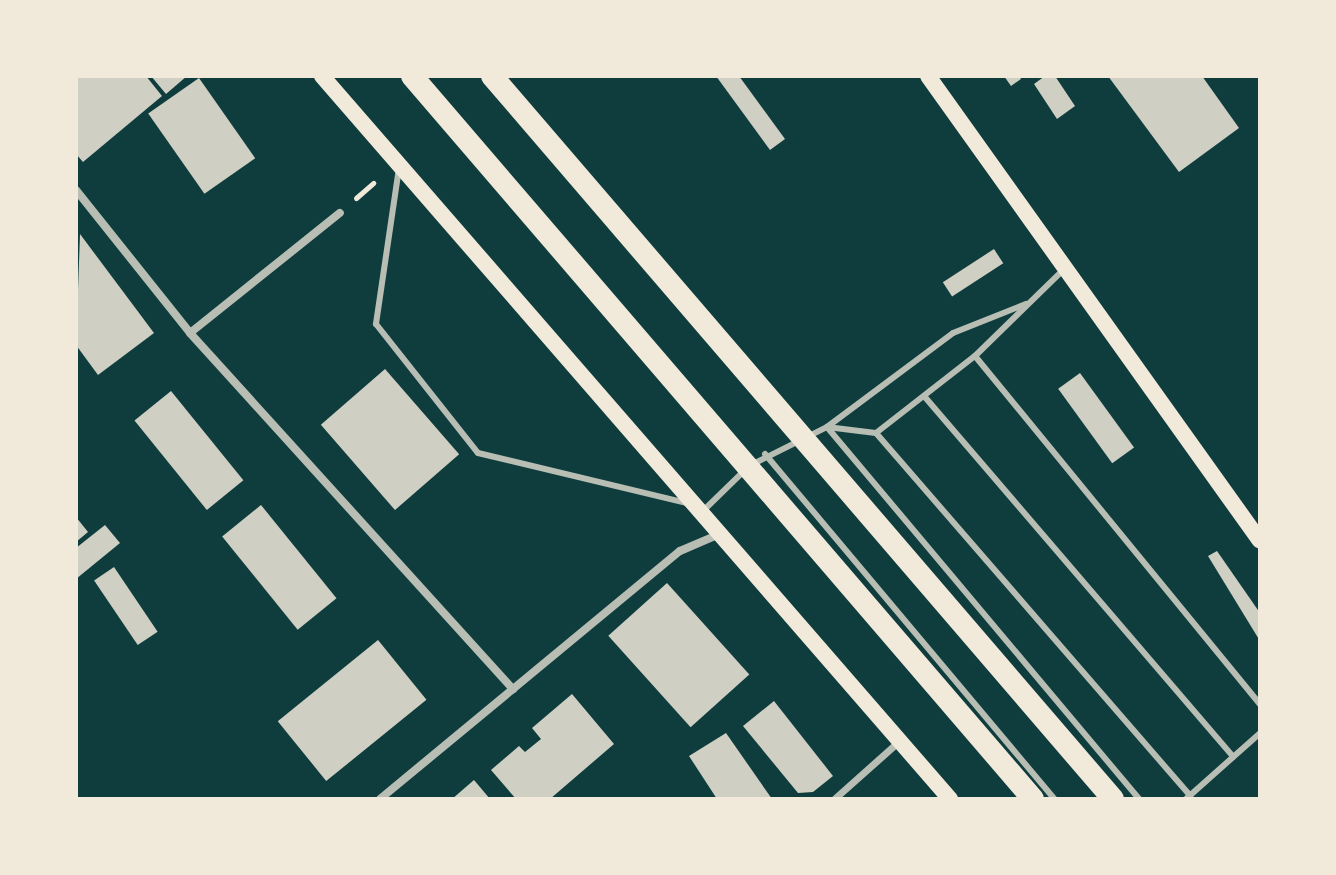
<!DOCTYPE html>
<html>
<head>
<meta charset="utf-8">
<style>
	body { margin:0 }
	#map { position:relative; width:1336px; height:875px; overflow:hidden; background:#0f3d3e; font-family:"Public Sans",sans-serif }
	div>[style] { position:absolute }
	.building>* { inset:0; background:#cfcfc3; transform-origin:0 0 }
	.path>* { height:5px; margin:-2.5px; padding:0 2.5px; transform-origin:2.5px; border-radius:2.5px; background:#f1e9da }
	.service>* { height:6px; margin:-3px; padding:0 3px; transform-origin:3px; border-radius:3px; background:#b8beb3 }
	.pedestrian>* { height:7px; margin:-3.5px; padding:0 3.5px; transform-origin:3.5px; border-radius:3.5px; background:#b8beb3 }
	.minor>* { height:8px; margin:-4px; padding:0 4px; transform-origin:4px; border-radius:4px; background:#b8beb3 }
	.secondary>* { height:16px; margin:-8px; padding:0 8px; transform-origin:8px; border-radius:8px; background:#f1e9da }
	.trunk>* { height:22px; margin:-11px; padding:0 11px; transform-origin:11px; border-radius:11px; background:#f1e9da }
	span { translate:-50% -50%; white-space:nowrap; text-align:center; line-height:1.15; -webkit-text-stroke:8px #f1e9da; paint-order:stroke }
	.frame { position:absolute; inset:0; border:78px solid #f1e9da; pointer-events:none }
</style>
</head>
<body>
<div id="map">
	<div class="building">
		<i style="clip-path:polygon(76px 76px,146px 76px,162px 96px,83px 162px,76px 154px)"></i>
		<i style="clip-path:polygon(151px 76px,187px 76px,166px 94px)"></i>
		<i style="clip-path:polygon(716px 76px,739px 76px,785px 139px,770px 150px)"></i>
		<i style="clip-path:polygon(1004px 76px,1019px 76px,1021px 79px,1011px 86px)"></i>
		<i style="clip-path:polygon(1045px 76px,1055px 76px,1075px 106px,1057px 119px,1034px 84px)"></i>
		<i style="clip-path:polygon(1108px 76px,1202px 76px,1239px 128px,1179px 172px)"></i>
		<i style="left:199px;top:78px;width:98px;height:62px;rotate:55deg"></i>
		<i style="clip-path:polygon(80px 234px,154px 333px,98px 375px,76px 345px)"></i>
		<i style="left:994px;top:249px;width:17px;height:61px;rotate:57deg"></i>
		<i style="left:385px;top:369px;width:113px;height:85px;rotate:49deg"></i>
		<i style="left:1080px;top:373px;width:92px;height:27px;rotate:54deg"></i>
		<i style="left:171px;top:391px;width:115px;height:47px;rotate:51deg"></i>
		<i style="left:261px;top:505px;width:120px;height:50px;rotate:51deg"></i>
		<i style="clip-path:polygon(76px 517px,88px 532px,76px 542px)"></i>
		<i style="clip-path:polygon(105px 525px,120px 543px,76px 579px,76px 548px)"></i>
		<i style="clip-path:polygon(1217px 551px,1260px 613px,1260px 641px,1208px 556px)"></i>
		<i style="left:114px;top:567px;width:78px;height:24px;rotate:56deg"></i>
		<i style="left:667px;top:583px;width:123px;height:79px;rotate:48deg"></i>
		<i style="left:378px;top:640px;width:77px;height:129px;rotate:51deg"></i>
		<i style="clip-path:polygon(572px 694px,614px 744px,550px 799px,516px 799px,491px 770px,519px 746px,525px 752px,541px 739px,532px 728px)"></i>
		<i style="clip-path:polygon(774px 701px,833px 776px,813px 792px,798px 793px,743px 726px)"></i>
		<i style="clip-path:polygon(726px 733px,772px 799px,717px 799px,689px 756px)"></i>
		<i style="clip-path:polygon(474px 780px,490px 799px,452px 799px)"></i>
	</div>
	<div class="path">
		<i style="left:356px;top:198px;width:23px;rotate:-41deg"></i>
	</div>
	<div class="service">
		<i style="left:399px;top:168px;width:158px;rotate:98.4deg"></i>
		<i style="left:376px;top:324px;width:164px;rotate:51.7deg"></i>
		<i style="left:478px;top:453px;width:214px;rotate:13.5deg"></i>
		<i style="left:975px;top:356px;width:450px;rotate:50.7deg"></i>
		<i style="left:924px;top:396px;width:475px;rotate:49.4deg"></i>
		<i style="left:827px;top:427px;width:486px;rotate:50deg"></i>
		<i style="left:827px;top:427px;width:157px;rotate:-36.7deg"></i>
		<i style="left:953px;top:333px;width:79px;rotate:-21.7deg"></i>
		<i style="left:876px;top:433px;width:480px;rotate:49.1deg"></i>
		<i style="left:765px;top:454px;width:451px;rotate:50deg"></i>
		<i style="left:753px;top:464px;width:83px;rotate:-26.6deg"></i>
		<i style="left:827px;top:427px;width:49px;rotate:7deg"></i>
		<i style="left:876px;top:433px;width:125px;rotate:-37.9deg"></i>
		<i style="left:975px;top:356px;width:123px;rotate:-44.3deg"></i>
		<i style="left:704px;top:510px;width:56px;rotate:-44.3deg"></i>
		<i style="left:1186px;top:799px;width:99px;rotate:-41.7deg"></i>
	</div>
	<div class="pedestrian">
		<i style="left:834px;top:799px;width:87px;rotate:-41.7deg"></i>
	</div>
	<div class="minor">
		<i style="left:76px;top:190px;width:183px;rotate:51.4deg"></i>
		<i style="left:190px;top:333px;width:481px;rotate:47.8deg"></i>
		<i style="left:190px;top:333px;width:192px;rotate:-38.7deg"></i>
		<i style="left:380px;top:799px;width:389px;rotate:-39.6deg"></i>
		<i style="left:680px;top:551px;width:46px;rotate:-23.2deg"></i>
	</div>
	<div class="secondary">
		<i style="left:322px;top:76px;width:958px;rotate:49.02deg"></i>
		<i style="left:928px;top:76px;width:571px;rotate:54.47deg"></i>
	</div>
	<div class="trunk">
		<i style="left:412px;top:76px;width:953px;rotate:49.34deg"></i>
		<i style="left:492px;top:76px;width:953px;rotate:49.34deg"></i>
	</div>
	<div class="frame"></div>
</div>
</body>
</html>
